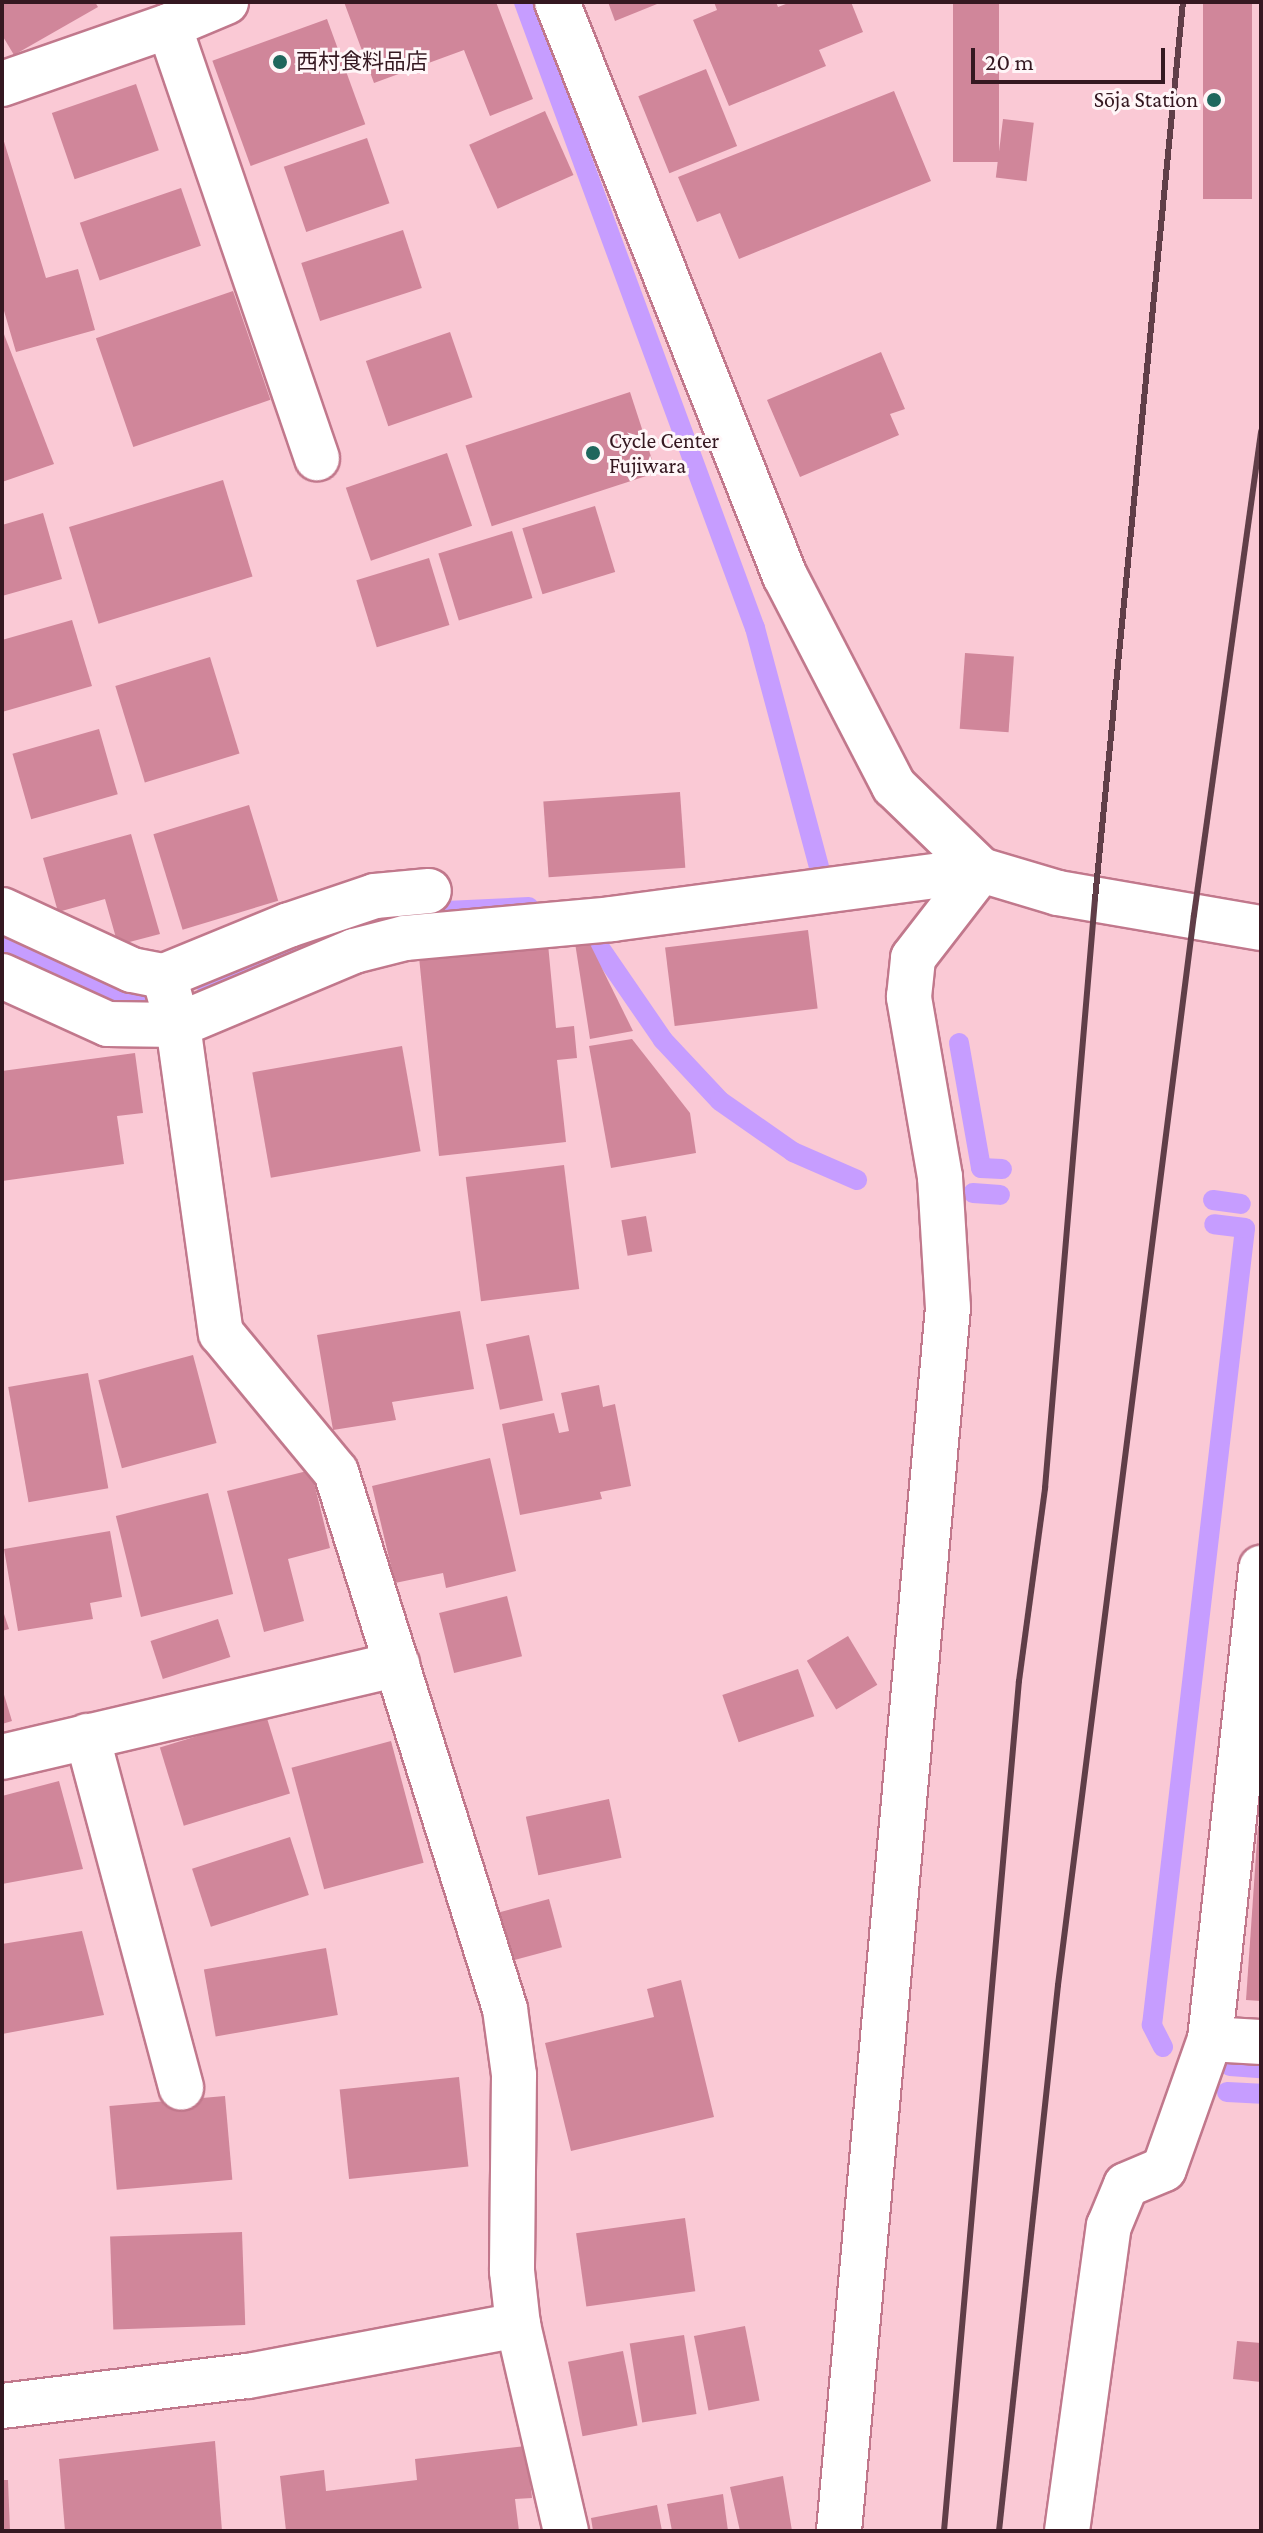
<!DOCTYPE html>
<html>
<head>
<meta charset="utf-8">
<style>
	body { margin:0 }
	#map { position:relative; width:1263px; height:2533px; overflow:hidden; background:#fac9d5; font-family:"Crimson Pro","Noto Sans JP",serif }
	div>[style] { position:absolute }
	.stream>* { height:20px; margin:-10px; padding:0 10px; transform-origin:10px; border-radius:10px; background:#c69dff }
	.building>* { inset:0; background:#d0869a; transform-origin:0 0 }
	.roads { filter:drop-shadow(2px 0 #c1788c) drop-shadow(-2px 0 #c1788c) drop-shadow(0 2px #c1788c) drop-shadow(0 -2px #c1788c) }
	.minor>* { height:44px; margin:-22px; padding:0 22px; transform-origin:22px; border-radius:22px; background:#fff }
	.tertiary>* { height:44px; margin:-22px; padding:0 22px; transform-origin:22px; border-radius:22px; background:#fff }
	.rail>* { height:6px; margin:-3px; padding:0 3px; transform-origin:3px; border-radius:3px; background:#603e48 }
	.dots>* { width:22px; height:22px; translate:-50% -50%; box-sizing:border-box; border:4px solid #fff6f8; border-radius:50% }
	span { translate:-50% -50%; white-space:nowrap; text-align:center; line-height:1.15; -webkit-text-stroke:6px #fff6f8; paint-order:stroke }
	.poi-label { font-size:22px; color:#351821 }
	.left { translate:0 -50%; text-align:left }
	.right { translate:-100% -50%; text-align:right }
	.frame { position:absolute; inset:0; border:4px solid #351821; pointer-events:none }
	.scale { position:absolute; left:971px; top:48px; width:194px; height:36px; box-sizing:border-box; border:4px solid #351821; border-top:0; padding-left:10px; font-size:24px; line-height:28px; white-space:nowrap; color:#351821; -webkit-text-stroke:6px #fff6f8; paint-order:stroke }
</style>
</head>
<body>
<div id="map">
	<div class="stream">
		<i style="left:524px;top:2px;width:667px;rotate:69.75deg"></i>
		<i style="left:755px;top:628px;width:247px;rotate:75deg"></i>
		<i style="left:582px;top:922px;width:143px;rotate:55.5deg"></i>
		<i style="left:663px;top:1040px;width:83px;rotate:46.9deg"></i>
		<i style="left:720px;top:1101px;width:89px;rotate:34.9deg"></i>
		<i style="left:793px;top:1152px;width:70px;rotate:23.6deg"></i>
		<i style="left:2px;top:942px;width:126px;rotate:22.9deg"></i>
		<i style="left:118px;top:991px;width:38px;rotate:5deg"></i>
		<i style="left:205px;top:983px;width:87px;rotate:-21.6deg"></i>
		<i style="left:286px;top:951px;width:123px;rotate:-18deg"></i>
		<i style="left:403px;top:913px;width:126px;rotate:-2.7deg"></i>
		<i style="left:959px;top:1043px;width:127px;rotate:80deg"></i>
		<i style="left:981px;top:1168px;width:21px;rotate:3deg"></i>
		<i style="left:973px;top:1193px;width:27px;rotate:4deg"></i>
		<i style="left:1213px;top:1200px;width:28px;rotate:8deg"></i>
		<i style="left:1163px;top:2047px;width:25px;rotate:-117deg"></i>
		<i style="left:1152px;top:2025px;width:802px;rotate:-83.34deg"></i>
		<i style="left:1245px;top:1228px;width:31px;rotate:-173deg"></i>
		<i style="left:1230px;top:2066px;width:31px;rotate:4deg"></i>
		<i style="left:1227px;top:2092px;width:34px;rotate:3deg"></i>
	</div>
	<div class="building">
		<i style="clip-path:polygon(2px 2px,95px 2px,98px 7px,14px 55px,2px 35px)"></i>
		<i style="clip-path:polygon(344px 2px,496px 2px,533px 99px,490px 116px,464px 50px,374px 83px)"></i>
		<i style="clip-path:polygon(608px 2px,662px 2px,615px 21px)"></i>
		<i style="clip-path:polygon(714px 2px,776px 2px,778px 7px,791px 2px,851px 2px,863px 32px,819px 50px,826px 66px,729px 106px,693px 20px,717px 10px)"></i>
		<i style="left:953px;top:2px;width:46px;height:160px"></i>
		<i style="left:1203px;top:2px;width:49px;height:197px"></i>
		<i style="left:327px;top:19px;width:112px;height:122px;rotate:70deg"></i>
		<i style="left:706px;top:69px;width:83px;height:73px;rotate:68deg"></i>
		<i style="left:136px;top:84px;width:70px;height:89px;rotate:71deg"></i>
		<i style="clip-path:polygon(894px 91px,931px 181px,739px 259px,720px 213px,697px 222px,678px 177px)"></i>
		<i style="left:545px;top:111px;width:70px;height:83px;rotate:66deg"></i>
		<i style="left:1003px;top:119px;width:31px;height:59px;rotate:7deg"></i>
		<i style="clip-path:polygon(2px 135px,46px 278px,78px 269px,95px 330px,16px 352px,2px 304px)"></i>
		<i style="left:367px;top:138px;width:69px;height:88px;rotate:71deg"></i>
		<i style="left:181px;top:188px;width:61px;height:107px;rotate:71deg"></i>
		<i style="left:403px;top:230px;width:61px;height:107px;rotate:72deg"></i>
		<i style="left:233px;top:291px;width:115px;height:145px;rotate:71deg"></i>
		<i style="clip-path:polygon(2px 329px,54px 464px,2px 482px)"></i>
		<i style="left:450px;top:332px;width:69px;height:89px;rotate:71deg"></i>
		<i style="clip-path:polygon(881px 352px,905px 409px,890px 414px,899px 435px,800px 477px,767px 400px)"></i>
		<i style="left:630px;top:392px;width:85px;height:173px;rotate:72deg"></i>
		<i style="left:447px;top:453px;width:77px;height:107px;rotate:71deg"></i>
		<i style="left:223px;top:480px;width:101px;height:161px;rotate:73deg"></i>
		<i style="left:595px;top:506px;width:69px;height:76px;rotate:73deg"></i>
		<i style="clip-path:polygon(43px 513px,62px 579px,2px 596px,2px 525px)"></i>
		<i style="left:512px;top:531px;width:70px;height:77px;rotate:73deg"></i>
		<i style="left:429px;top:558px;width:70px;height:76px;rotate:73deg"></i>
		<i style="clip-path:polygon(72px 620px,92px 686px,2px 712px,2px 640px)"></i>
		<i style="left:965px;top:653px;width:49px;height:76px;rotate:4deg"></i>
		<i style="left:210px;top:657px;width:101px;height:99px;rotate:73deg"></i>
		<i style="left:99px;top:729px;width:68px;height:90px;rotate:74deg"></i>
		<i style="left:680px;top:792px;width:76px;height:137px;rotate:86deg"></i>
		<i style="left:249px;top:805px;width:100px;height:100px;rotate:73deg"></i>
		<i style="clip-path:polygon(131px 834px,160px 934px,118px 945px,105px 899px,58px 912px,43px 858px)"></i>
		<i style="left:808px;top:930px;width:79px;height:144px;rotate:83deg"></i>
		<i style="clip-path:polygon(588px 940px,633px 1031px,590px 1039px,575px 943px)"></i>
		<i style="clip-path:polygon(548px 944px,556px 1028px,574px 1026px,577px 1058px,557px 1060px,566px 1142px,439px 1156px,419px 957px)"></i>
		<i style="clip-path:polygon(632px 1039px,690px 1113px,696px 1153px,611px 1168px,589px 1046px)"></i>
		<i style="left:402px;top:1046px;width:107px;height:152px;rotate:80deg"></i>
		<i style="clip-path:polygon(135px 1053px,143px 1113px,117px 1116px,124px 1164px,2px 1181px,2px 1071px)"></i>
		<i style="left:564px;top:1165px;width:125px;height:99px;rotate:83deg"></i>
		<i style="left:646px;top:1216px;width:36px;height:25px;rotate:80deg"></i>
		<i style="clip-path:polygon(460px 1311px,474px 1389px,392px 1402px,396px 1420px,333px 1430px,317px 1335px)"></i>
		<i style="left:529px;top:1335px;width:67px;height:44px;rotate:78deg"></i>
		<i style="left:193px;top:1355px;width:91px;height:98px;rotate:75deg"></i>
		<i style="left:88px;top:1373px;width:117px;height:81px;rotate:80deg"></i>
		<i style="clip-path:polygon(599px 1385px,603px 1407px,615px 1404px,631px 1486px,600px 1492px,602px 1499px,520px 1515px,502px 1424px,554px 1413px,559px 1433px,569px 1431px,561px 1393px)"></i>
		<i style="clip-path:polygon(490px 1458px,516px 1571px,446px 1588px,443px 1573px,395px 1583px,372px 1486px)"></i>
		<i style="clip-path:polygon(311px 1470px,330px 1548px,288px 1559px,304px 1621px,264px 1632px,227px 1491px)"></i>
		<i style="left:208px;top:1493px;width:104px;height:95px;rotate:76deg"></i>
		<i style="clip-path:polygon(110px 1531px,122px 1597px,90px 1603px,93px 1619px,18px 1631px,4px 1549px)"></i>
		<i style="left:507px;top:1596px;width:62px;height:70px;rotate:76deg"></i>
		<i style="clip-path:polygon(2px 1608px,9px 1629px,2px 1631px)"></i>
		<i style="left:218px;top:1619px;width:40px;height:71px;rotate:72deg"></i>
		<i style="left:848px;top:1636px;width:57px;height:48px;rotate:59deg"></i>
		<i style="left:798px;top:1669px;width:50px;height:80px;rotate:71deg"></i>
		<i style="clip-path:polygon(2px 1688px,12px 1721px,2px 1724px)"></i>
		<i style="left:266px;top:1715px;width:82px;height:111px;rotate:73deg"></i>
		<i style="left:391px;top:1741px;width:126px;height:103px;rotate:75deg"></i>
		<i style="clip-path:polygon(59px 1781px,83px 1869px,2px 1884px,2px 1796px)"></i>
		<i style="left:609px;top:1799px;width:60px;height:85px;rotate:78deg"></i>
		<i style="clip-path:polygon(1258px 1826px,1261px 1826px,1261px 2001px,1246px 2000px)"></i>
		<i style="left:290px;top:1837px;width:61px;height:103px;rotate:72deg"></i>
		<i style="left:549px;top:1899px;width:50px;height:58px;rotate:75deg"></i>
		<i style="clip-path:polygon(82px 1931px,104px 2015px,2px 2034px,2px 1944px)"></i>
		<i style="left:326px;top:1948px;width:68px;height:124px;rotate:80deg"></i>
		<i style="clip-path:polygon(681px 1980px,714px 2117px,571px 2151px,545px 2043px,654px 2017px,647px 1989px)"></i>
		<i style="left:459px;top:2077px;width:90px;height:120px;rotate:84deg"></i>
		<i style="left:225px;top:2096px;width:84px;height:116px;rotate:85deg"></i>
		<i style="left:685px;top:2218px;width:74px;height:110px;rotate:82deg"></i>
		<i style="left:242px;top:2232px;width:93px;height:132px;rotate:88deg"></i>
		<i style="left:745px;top:2326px;width:76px;height:52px;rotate:79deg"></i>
		<i style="left:684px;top:2335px;width:80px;height:55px;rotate:81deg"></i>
		<i style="clip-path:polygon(1237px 2341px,1261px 2343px,1261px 2382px,1233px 2379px)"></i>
		<i style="left:623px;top:2351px;width:76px;height:56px;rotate:79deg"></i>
		<i style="clip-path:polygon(215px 2441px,222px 2531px,65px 2531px,59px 2459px)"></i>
		<i style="clip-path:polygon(526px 2446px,532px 2498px,515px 2499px,519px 2531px,286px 2531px,280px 2476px,324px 2470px,326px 2491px,417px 2480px,415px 2459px)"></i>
		<i style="clip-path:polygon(783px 2476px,792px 2531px,740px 2531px,730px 2487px)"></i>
		<i style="clip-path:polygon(2px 2480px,8px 2480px,10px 2531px,2px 2531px)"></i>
		<i style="clip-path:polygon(723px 2494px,728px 2531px,672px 2531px,667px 2504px)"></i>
		<i style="clip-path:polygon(657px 2505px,662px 2531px,593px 2531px,591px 2518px)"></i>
	</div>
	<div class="roads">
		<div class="minor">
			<i style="left:169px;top:26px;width:457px;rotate:71.1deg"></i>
			<i style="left:2px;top:84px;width:177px;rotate:-19.2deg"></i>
			<i style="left:169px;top:26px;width:62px;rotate:-22.8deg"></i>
			<i style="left:2px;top:910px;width:143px;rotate:24.8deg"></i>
			<i style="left:132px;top:970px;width:33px;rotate:11deg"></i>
			<i style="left:164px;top:976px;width:135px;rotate:-22.2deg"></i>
			<i style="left:289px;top:925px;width:91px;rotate:-18.6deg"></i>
			<i style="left:375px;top:896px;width:54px;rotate:-5.3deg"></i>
			<i style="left:2px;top:976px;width:116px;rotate:24.4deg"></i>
			<i style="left:108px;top:1024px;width:70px;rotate:0.8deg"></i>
			<i style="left:178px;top:1025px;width:191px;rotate:-22.8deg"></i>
			<i style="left:354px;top:951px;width:53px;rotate:-14.3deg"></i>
			<i style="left:405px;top:938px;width:208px;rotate:-5.2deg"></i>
			<i style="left:612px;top:919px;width:372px;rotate:-7.6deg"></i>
			<i style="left:164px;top:976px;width:51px;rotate:74.1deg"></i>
			<i style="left:178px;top:1025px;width:311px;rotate:82.1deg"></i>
			<i style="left:221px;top:1333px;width:180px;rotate:50.4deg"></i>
			<i style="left:336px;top:1472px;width:563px;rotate:72.53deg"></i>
			<i style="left:505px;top:2009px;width:67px;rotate:82.2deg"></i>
			<i style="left:514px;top:2075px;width:196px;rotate:90.6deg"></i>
			<i style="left:512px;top:2271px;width:54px;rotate:83.7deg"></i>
			<i style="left:518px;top:2325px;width:212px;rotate:76.9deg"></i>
			<i style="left:87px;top:1736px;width:364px;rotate:75deg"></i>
			<i style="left:2px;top:1757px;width:406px;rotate:-13.2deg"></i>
			<i style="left:1210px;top:2039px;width:51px;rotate:3.4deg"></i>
			<i style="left:2px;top:2406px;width:248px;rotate:-7deg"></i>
			<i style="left:248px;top:2376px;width:275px;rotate:-10.7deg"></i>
			<i style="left:839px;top:2531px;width:1228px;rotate:-84.91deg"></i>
			<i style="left:948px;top:1308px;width:131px;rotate:-93.5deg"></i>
			<i style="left:940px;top:1177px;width:183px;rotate:-99.8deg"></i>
			<i style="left:909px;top:997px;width:39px;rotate:-84deg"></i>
			<i style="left:913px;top:958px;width:111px;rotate:-52.3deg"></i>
			<i style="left:1067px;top:2531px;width:308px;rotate:-82.2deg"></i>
			<i style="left:1109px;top:2226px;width:44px;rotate:-67.5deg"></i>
			<i style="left:1126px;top:2185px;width:41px;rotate:-22.8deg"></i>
			<i style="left:1164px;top:2169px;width:138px;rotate:-70.5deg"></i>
			<i style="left:1210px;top:2039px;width:474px;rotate:-83.8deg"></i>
		</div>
		<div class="tertiary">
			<i style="left:557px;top:2px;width:618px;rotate:68.34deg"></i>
			<i style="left:785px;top:576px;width:237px;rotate:62.6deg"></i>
			<i style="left:894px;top:786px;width:121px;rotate:44deg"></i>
			<i style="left:981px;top:870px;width:80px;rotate:16.6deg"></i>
			<i style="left:1058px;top:893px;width:206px;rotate:9.8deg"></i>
		</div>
	</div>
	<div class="rail">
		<i style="left:944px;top:2531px;width:853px;rotate:-84.96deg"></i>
		<i style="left:1019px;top:1681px;width:195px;rotate:-82.3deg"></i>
		<i style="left:1045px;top:1488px;width:591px;rotate:-85.15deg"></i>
		<i style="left:1095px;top:899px;width:901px;rotate:-84.4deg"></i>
		<i style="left:999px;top:2531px;width:549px;rotate:-83.83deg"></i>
		<i style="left:1058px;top:1985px;width:1079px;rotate:-82.76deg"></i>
		<i style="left:1194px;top:915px;width:488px;rotate:-82.1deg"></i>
	</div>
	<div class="dots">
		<i style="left:280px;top:62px;background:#1f675d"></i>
		<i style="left:1214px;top:100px;background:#1f675d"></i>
		<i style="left:593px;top:453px;background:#1f675d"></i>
	</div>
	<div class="poi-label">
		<span class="left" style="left:296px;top:62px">西村食料品店</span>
		<span class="right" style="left:1198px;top:100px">Sōja Station</span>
		<span class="left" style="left:609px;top:453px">Cycle Center<br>Fujiwara</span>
	</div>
	<div class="frame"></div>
	<div class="scale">20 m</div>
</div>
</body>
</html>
